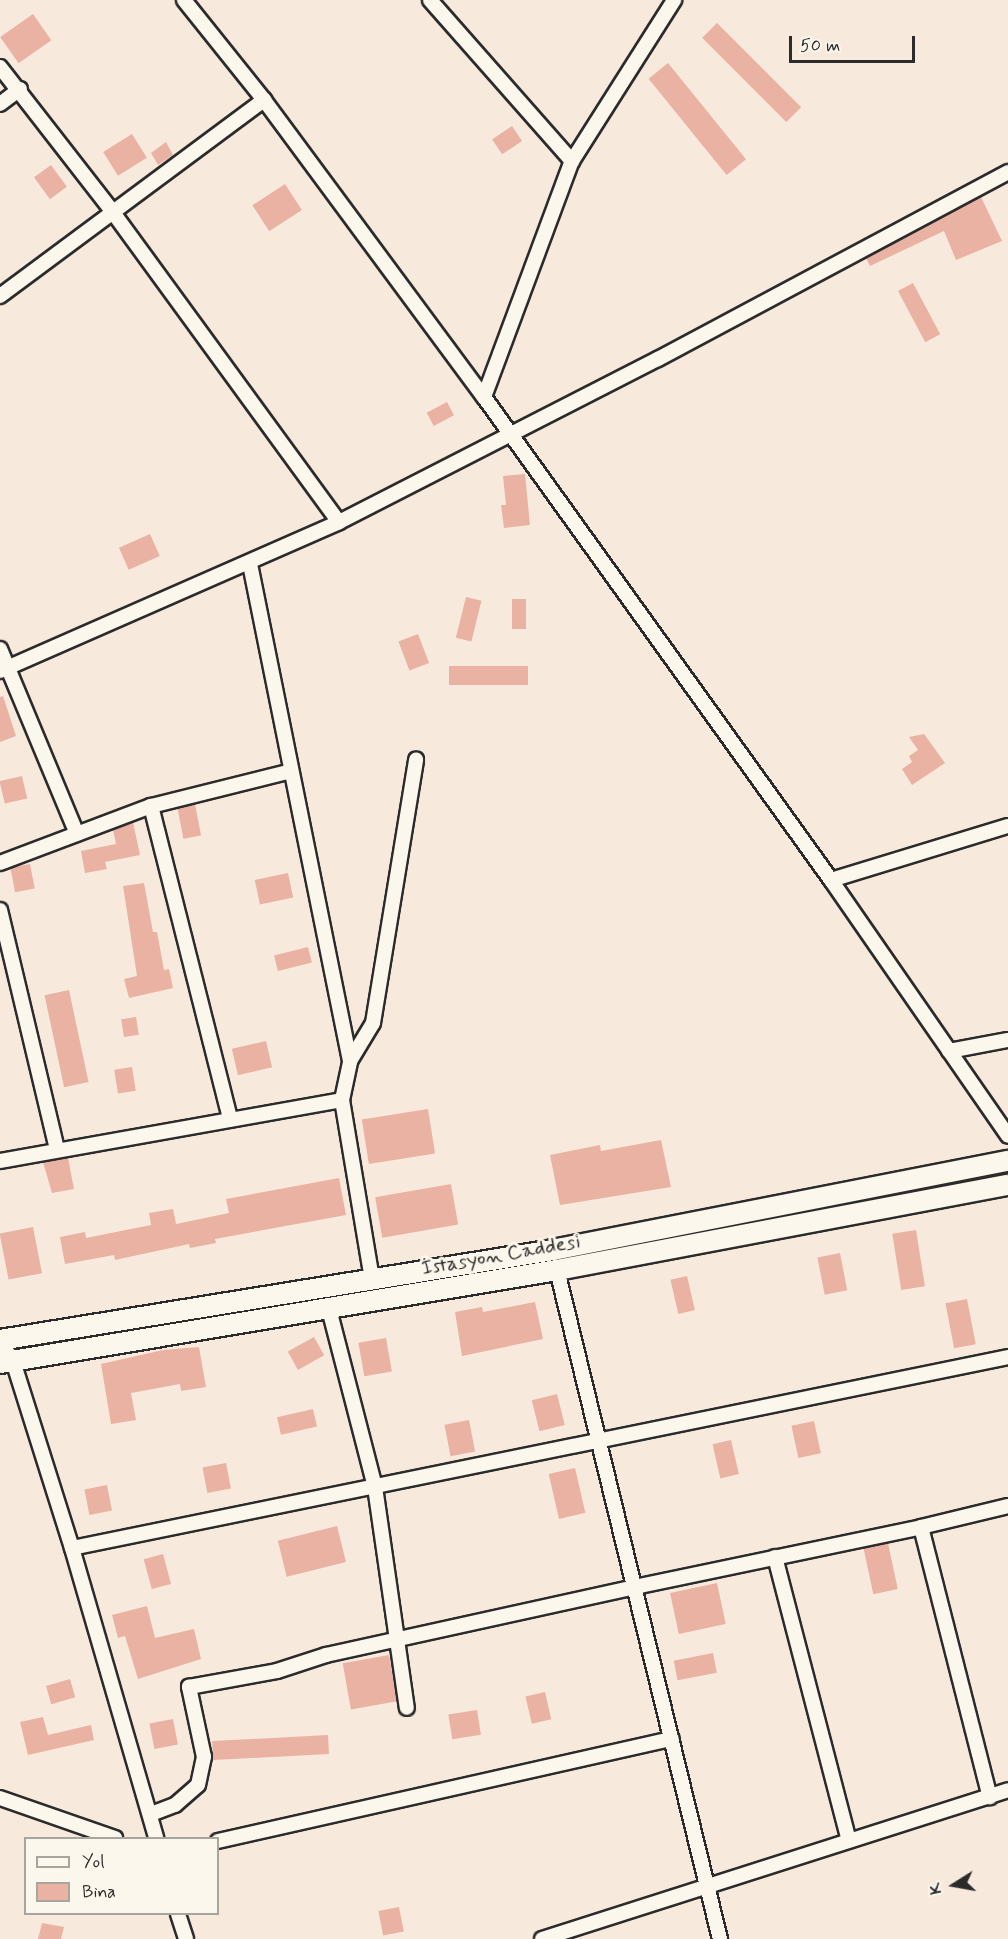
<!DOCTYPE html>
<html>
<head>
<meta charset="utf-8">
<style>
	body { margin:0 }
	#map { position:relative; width:1008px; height:1939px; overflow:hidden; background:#f8e9dd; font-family:Mynerve,sans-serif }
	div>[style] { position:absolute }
	.building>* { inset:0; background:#eab2a3; transform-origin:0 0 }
	.roads { filter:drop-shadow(2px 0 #2b2b2b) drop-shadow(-2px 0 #2b2b2b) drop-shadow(0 2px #2b2b2b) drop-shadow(0 -2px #2b2b2b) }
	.minor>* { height:14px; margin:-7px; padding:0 7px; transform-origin:7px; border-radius:7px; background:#fbf7ec }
	.secondary>* { height:20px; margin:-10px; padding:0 10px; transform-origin:10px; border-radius:10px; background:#fbf7ec }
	span { translate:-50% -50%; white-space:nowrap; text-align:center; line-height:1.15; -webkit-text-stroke:6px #fbf7ec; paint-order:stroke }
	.street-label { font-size:21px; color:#2b2b2b }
	.legend { position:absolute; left:24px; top:1837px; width:195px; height:78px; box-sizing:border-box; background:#fbf7ec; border:2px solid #a8a59f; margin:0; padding:8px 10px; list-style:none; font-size:18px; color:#2b2b2b }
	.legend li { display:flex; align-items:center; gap:12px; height:30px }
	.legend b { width:30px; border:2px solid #a8a59f }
	.north { position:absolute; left:924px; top:1855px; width:60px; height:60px; -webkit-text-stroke:4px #fbf7ec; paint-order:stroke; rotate:259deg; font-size:16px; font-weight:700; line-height:24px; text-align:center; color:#2b2b2b }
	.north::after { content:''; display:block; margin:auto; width:21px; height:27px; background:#2b2b2b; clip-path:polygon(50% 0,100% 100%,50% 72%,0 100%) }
	.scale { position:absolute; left:789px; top:36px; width:126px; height:27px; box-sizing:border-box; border:3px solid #2b2b2b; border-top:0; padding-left:8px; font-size:18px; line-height:21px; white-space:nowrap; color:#2b2b2b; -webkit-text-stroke:4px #fbf7ec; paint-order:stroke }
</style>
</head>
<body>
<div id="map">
	<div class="building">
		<i style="left:33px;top:14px;width:32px;height:40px;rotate:55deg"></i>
		<i style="left:717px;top:23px;width:119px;height:21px;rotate:45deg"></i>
		<i style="left:668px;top:63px;width:124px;height:25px;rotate:51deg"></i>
		<i style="left:512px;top:126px;width:18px;height:24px;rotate:56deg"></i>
		<i style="left:132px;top:134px;width:28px;height:34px;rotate:58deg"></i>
		<i style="clip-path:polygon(166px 142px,173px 155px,158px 165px,151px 153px)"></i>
		<i style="left:51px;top:165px;width:27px;height:21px;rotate:54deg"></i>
		<i style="left:285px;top:184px;width:31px;height:39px;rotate:57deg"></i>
		<i style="clip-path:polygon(981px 197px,1002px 241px,956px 260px,944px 231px,870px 266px,866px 258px)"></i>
		<i style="left:913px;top:283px;width:58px;height:17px;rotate:62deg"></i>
		<i style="left:447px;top:402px;width:15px;height:23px;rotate:62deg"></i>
		<i style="clip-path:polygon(525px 474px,530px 525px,504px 528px,501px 505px,506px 505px,503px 476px)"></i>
		<i style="left:150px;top:534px;width:24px;height:34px;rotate:66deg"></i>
		<i style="left:466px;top:597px;width:16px;height:42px;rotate:14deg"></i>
		<i style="left:512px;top:599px;width:14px;height:30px"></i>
		<i style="left:418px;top:634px;width:31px;height:21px;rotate:69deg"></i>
		<i style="left:449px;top:666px;width:79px;height:19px"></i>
		<i style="clip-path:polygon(3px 696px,16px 736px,0 742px,0 697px)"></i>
		<i style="clip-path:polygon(924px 734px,945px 763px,912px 785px,902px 769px,912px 762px,909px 756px,918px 750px,909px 737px)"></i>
		<i style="left:22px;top:776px;width:23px;height:23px;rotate:77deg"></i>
		<i style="left:195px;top:804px;width:32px;height:18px;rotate:79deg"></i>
		<i style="clip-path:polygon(133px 822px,140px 855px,105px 862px,107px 869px,85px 873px,81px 851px,116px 844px,113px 830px)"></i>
		<i style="left:30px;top:864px;width:25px;height:20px;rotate:79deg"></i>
		<i style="left:288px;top:873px;width:25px;height:34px;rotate:78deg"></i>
		<i style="clip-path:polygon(144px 883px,153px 932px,157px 932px,164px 970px,169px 969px,173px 988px,129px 998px,124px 979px,137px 976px,123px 886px)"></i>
		<i style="left:308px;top:947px;width:16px;height:35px;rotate:76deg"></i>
		<i style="left:69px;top:990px;width:94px;height:25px;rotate:78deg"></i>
		<i style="left:136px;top:1017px;width:18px;height:15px;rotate:81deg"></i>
		<i style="left:266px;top:1041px;width:27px;height:35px;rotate:77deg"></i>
		<i style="left:132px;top:1067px;width:24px;height:18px;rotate:81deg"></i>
		<i style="left:428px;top:1109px;width:45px;height:67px;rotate:81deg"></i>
		<i style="clip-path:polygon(661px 1140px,671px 1187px,560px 1205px,550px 1155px,600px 1145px,601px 1151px)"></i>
		<i style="clip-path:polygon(68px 1158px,74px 1189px,52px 1193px,43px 1162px)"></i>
		<i style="clip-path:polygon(339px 1178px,346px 1215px,215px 1239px,216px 1243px,190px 1248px,189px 1244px,115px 1260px,114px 1255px,65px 1264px,60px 1237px,85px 1232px,86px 1238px,151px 1225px,149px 1213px,173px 1209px,176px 1224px,229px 1213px,226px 1199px)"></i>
		<i style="left:451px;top:1184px;width:41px;height:77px;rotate:80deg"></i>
		<i style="left:33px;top:1227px;width:47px;height:34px;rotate:79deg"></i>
		<i style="left:916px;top:1230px;width:57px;height:24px;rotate:81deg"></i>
		<i style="left:840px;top:1253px;width:38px;height:23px;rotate:79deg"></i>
		<i style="left:687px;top:1276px;width:35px;height:17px;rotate:77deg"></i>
		<i style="left:967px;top:1299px;width:46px;height:22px;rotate:79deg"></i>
		<i style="clip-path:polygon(535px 1302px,543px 1339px,462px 1356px,455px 1312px,482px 1307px,483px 1312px)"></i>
		<i style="left:314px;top:1337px;width:21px;height:30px;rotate:61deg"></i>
		<i style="left:386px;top:1338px;width:34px;height:28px;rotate:80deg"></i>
		<i style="clip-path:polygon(199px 1347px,206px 1387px,181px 1391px,180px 1384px,131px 1393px,136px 1420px,111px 1424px,101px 1364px,163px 1350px)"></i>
		<i style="left:557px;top:1394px;width:32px;height:26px;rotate:76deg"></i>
		<i style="left:313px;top:1409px;width:18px;height:37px;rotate:77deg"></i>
		<i style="left:469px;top:1420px;width:32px;height:25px;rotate:79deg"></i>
		<i style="left:814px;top:1421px;width:33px;height:23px;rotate:78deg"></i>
		<i style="left:731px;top:1440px;width:35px;height:19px;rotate:77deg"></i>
		<i style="left:226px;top:1463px;width:26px;height:24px;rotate:79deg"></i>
		<i style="left:575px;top:1468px;width:46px;height:27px;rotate:77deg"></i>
		<i style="left:107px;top:1485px;width:26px;height:23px;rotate:79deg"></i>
		<i style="left:337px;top:1526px;width:37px;height:61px;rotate:76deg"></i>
		<i style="left:888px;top:1543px;width:47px;height:25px;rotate:78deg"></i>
		<i style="left:163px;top:1554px;width:31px;height:20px;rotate:75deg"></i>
		<i style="left:717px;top:1583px;width:42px;height:48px;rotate:78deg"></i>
		<i style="clip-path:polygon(147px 1606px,155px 1638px,194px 1629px,201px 1659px,138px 1679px,125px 1636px,118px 1638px,112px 1615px)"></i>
		<i style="left:713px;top:1653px;width:20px;height:40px;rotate:79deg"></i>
		<i style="left:389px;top:1655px;width:47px;height:47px;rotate:80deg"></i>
		<i style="left:70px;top:1679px;width:19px;height:25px;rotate:74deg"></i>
		<i style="left:545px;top:1692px;width:28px;height:20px;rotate:77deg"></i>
		<i style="left:477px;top:1710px;width:25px;height:29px;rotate:81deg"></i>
		<i style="clip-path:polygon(43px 1717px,48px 1735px,91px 1725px,94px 1740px,28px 1755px,20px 1722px)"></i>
		<i style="left:173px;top:1719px;width:26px;height:24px;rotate:79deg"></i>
		<i style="left:328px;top:1735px;width:19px;height:116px;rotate:87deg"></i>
		<i style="left:399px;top:1907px;width:25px;height:21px;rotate:79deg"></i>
		<i style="clip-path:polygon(42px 1923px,64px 1927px,61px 1939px,38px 1939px)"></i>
	</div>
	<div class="roads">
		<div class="minor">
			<i style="left:184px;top:0;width:128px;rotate:51.3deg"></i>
			<i style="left:264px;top:100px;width:370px;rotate:53.5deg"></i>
			<i style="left:484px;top:397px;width:595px;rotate:54.31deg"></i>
			<i style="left:831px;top:880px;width:311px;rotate:55.3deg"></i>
			<i style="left:430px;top:0;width:215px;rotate:48.6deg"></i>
			<i style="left:0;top:67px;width:182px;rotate:52.1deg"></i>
			<i style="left:112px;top:211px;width:385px;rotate:53.9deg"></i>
			<i style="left:0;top:104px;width:25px;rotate:-37deg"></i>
			<i style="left:0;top:296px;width:329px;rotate:-36.6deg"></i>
			<i style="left:484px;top:397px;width:252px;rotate:-69.6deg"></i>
			<i style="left:572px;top:161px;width:191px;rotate:-57.6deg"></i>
			<i style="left:250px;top:564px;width:507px;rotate:78.62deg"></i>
			<i style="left:0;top:649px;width:200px;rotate:67.4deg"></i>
			<i style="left:0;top:671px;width:370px;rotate:-23.7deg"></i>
			<i style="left:339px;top:522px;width:358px;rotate:-27.1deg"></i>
			<i style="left:658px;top:359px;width:397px;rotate:-28.1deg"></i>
			<i style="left:151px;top:806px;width:323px;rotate:75.8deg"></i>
			<i style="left:0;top:863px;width:161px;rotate:-20.7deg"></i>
			<i style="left:151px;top:806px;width:144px;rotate:-14deg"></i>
			<i style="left:831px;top:880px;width:185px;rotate:-17deg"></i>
			<i style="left:0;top:910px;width:246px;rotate:76.6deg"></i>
			<i style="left:949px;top:1051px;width:60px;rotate:-10.6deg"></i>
			<i style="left:342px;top:1100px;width:40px;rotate:-78deg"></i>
			<i style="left:350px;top:1061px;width:44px;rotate:-58.8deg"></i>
			<i style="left:373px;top:1023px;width:267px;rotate:-80.7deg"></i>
			<i style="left:0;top:1161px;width:347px;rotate:-10.1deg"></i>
			<i style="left:342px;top:1100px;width:181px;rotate:80.5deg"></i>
			<i style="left:557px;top:1270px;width:689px;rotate:76.31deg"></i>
			<i style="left:329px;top:1309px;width:184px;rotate:75.5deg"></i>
			<i style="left:375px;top:1487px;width:223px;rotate:81.8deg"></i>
			<i style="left:0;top:1341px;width:24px;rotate:57deg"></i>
			<i style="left:13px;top:1361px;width:196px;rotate:72.5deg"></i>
			<i style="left:72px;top:1548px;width:302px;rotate:73.8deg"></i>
			<i style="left:921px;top:1527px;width:89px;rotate:-13.6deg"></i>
			<i style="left:72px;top:1548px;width:955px;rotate:-11.53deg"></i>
			<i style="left:775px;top:1557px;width:293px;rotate:75.4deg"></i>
			<i style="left:0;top:1798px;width:122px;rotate:19.2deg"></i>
			<i style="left:151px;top:1814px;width:26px;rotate:-21deg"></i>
			<i style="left:175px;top:1805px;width:30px;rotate:-41deg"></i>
			<i style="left:198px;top:1785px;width:29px;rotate:-78deg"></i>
			<i style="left:204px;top:1757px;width:72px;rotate:-102.1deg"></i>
			<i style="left:189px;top:1687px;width:89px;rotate:-10.3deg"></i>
			<i style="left:277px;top:1671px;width:52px;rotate:-18.1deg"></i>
			<i style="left:326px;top:1655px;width:316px;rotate:-12.4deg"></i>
			<i style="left:635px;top:1587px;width:292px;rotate:-11.8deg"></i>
			<i style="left:921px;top:1527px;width:279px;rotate:75.7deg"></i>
			<i style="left:218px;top:1841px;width:465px;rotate:-12.7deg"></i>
			<i style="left:178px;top:1914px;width:26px;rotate:72deg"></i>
			<i style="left:542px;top:1939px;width:489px;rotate:-17.7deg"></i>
		</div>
		<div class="secondary">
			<i style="left:0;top:1340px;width:560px;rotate:-9.24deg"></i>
			<i style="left:553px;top:1250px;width:464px;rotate:-11.1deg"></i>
			<i style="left:0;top:1363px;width:565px;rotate:-9.48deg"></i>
			<i style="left:557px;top:1270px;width:459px;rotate:-10.7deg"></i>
		</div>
	</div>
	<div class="street-label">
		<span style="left:501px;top:1255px;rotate:-10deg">İstasyon Caddesi</span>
	</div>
	<ul class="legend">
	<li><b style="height:8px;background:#fbf7ec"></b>Yol</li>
	<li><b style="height:16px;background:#eab2a3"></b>Bina</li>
	</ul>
	<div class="north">K</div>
	<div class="scale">50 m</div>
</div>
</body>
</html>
